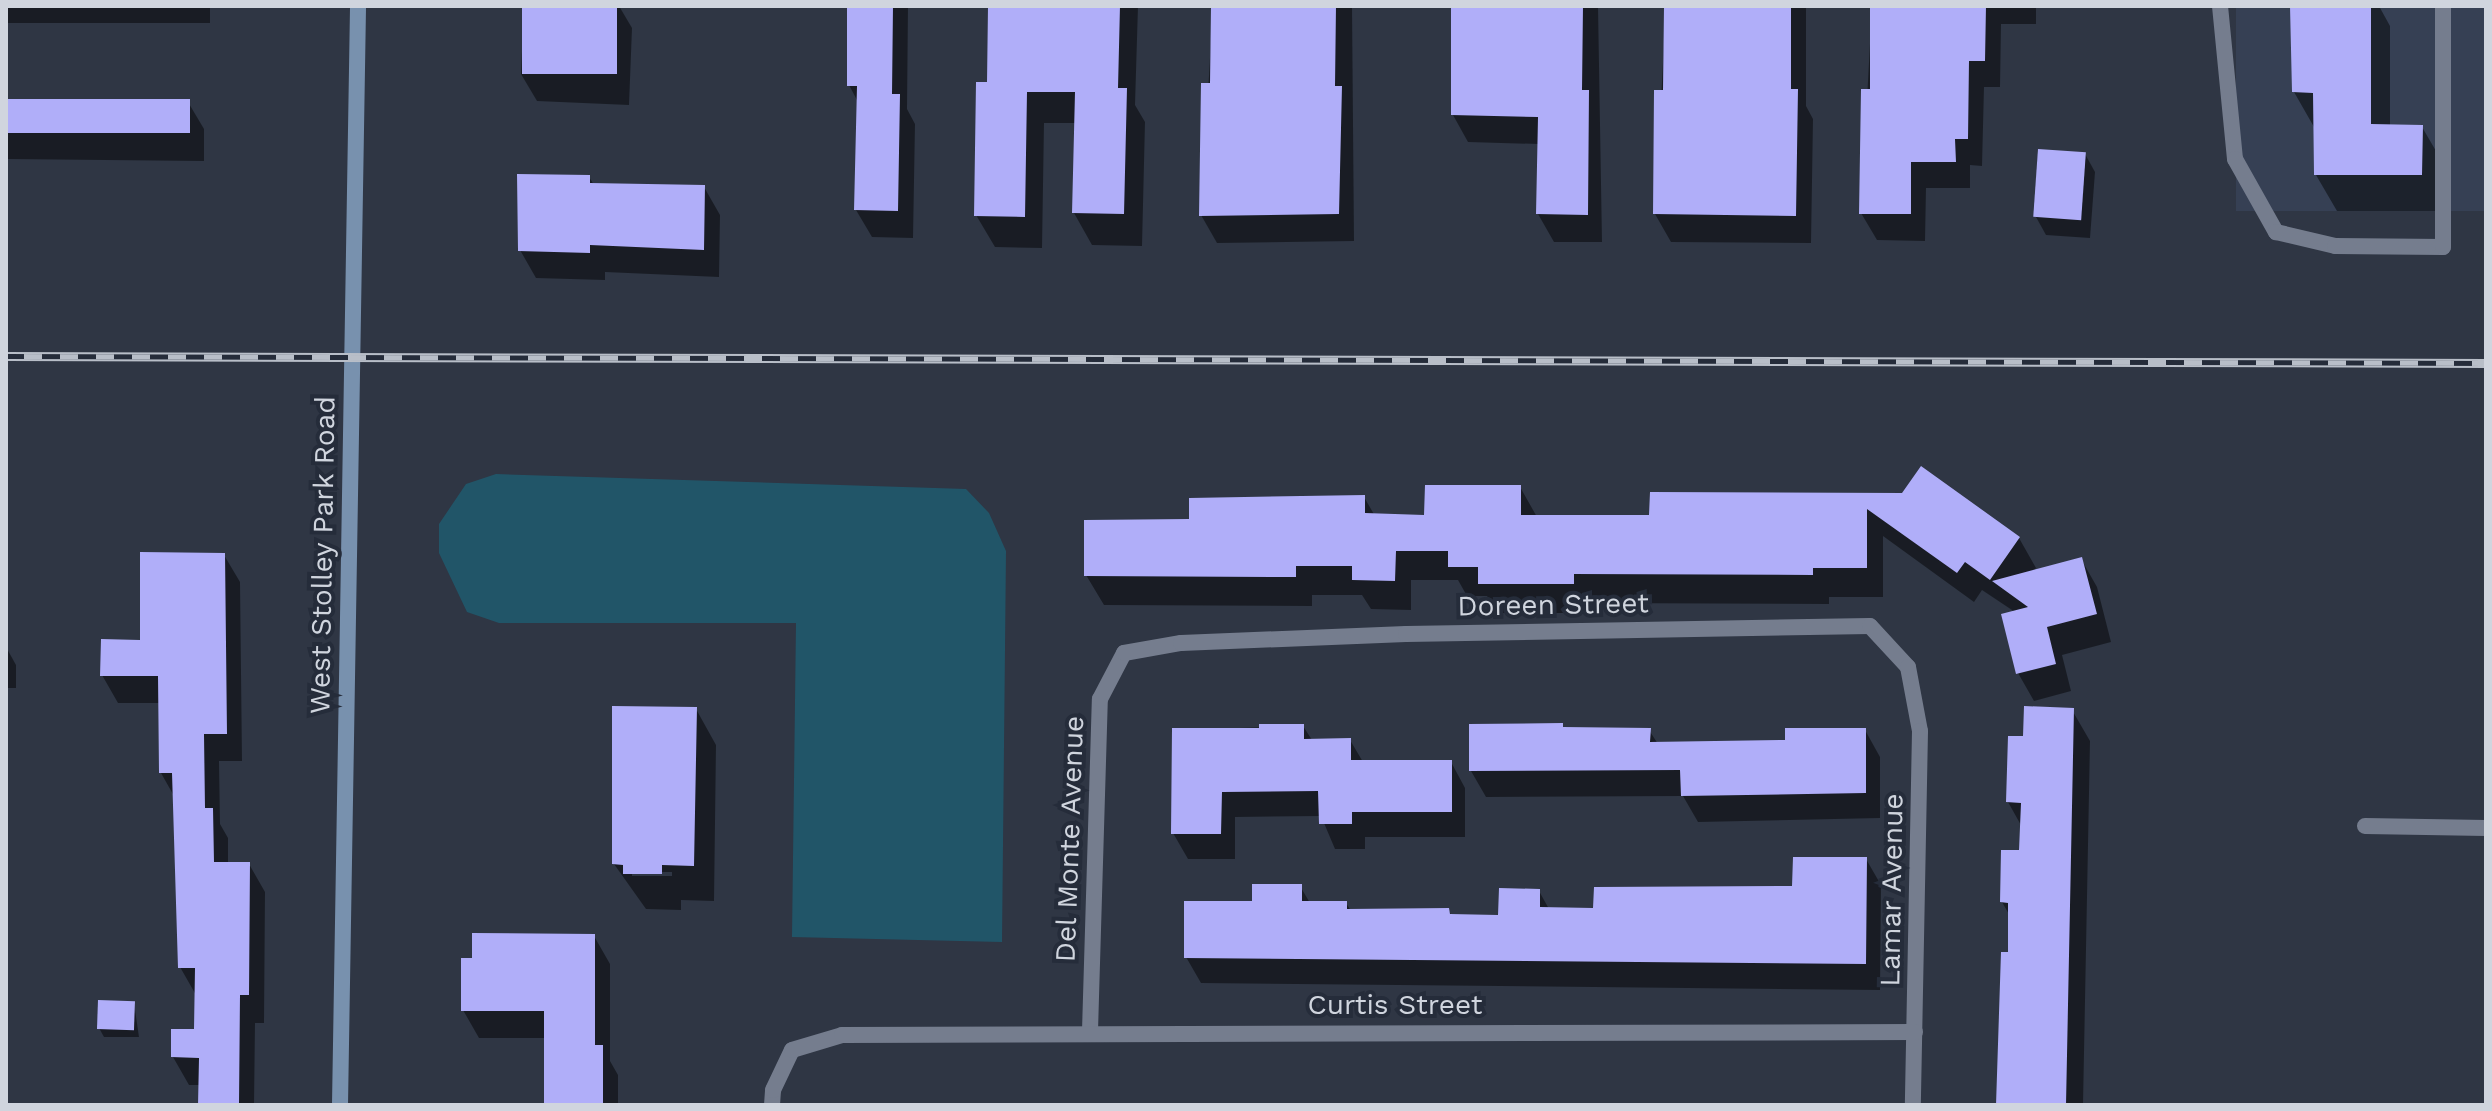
<!DOCTYPE html>
<html>
<head>
<meta charset="utf-8">
<style>
	body { margin:0 }
	#map { position:relative; width:2492px; height:1111px; overflow:hidden; background:#2f3644; font-family:"Work Sans",sans-serif }
	div>[style] { position:absolute }
	.built>* { inset:0; background:#364054; transform-origin:0 0 }
	.water>* { inset:0; background:#215568 }
	.shadow>* { inset:0; background:#0007; transform-origin:0 0 }
	.building>* { inset:0; background:#b0aef9; transform-origin:0 0 }
	.minor>* { height:16px; margin:-8px; padding:0 8px; transform-origin:8px; border-radius:8px; background:#757d8e }
	.secondary>* { height:16px; margin:-8px; padding:0 8px; transform-origin:8px; border-radius:8px; background:#7891ae }
	.rail>* { height:9px; margin-top:-4.5px; transform-origin:0; background:repeating-linear-gradient(90deg,#252c3a 0 18px,#b8bec8 0 36px); box-sizing:border-box; border-block:2px solid #b8bec8 }
	span { translate:-50% -50%; white-space:nowrap; text-align:center; line-height:1.15; -webkit-text-stroke:8px #252c3a; paint-order:stroke }
	.street-label { font-size:28px; color:#d0d5de }
	.frame { position:absolute; inset:0; border:8px solid #d0d5de; pointer-events:none }
</style>
</head>
<body>
<div id="map">
	<div class="built">
		<i style="left:2236px;top:6px;width:250px;height:205px"></i>
	</div>
	<div class="water">
		<i style="clip-path:polygon(496px 474px,966px 489px,989px 513px,1006px 551px,1002px 942px,792px 937px,796px 623px,499px 623px,467px 612px,439px 553px,439px 524px,466px 484px)"></i>
	</div>
	<div class="shadow">
		<i style="left:6px;top:6px;width:204px;height:17px"></i>
		<i style="clip-path:polygon(524px 6px,619px 6px,632px 28px,629px 105px,537px 101px,521px 74px)"></i>
		<i style="clip-path:polygon(849px 6px,908px 6px,907px 109px,915px 124px,913px 238px,872px 237px,856px 210px,858px 102px,849px 85px)"></i>
		<i style="clip-path:polygon(990px 6px,1138px 6px,1135px 105px,1145px 122px,1142px 246px,1092px 245px,1074px 213px,1076px 123px,1044px 123px,1042px 248px,995px 247px,976px 215px,989px 84px)"></i>
		<i style="clip-path:polygon(1213px 6px,1352px 6px,1354px 241px,1217px 243px,1201px 215px)"></i>
		<i style="clip-path:polygon(1453px 6px,1598px 6px,1602px 242px,1554px 242px,1538px 214px,1539px 144px,1468px 142px,1453px 115px)"></i>
		<i style="clip-path:polygon(1666px 6px,1806px 6px,1806px 106px,1813px 119px,1811px 243px,1671px 242px,1655px 214px)"></i>
		<i style="clip-path:polygon(1872px 6px,2036px 6px,2036px 24px,2001px 24px,2000px 87px,1984px 87px,1982px 166px,1970px 165px,1970px 188px,1926px 188px,1925px 241px,1877px 240px,1861px 213px)"></i>
		<i style="clip-path:polygon(2292px 6px,2379px 6px,2390px 26px,2390px 127px,2422px 127px,2443px 163px,2442px 211px,2337px 211px,2316px 175px,2314px 127px,2294px 92px)"></i>
		<i style="clip-path:polygon(6px 100px,188px 102px,204px 129px,204px 161px,6px 159px)"></i>
		<i style="clip-path:polygon(2085px 154px,2095px 172px,2090px 238px,2046px 235px,2036px 217px)"></i>
		<i style="clip-path:polygon(589px 177px,594px 185px,704px 187px,720px 215px,719px 277px,605px 272px,605px 280px,536px 278px,520px 250px)"></i>
		<i style="clip-path:polygon(1520px 487px,1537px 517px,1651px 517px,1903px 495px,2019px 538px,2036px 568px,2033px 572px,2081px 559px,2097px 587px,2111px 642px,2062px 655px,2071px 691px,2034px 701px,2018px 673px,2015px 612px,1982px 590px,1974px 602px,1883px 536px,1883px 597px,1829px 597px,1829px 604px,1589px 603px,1589px 613px,1497px 613px,1487px 596px,1467px 596px,1458px 580px,1411px 580px,1411px 610px,1371px 609px,1362px 595px,1312px 595px,1312px 606px,1104px 605px,1086px 575px,1191px 521px,1364px 497px,1375px 516px,1426px 517px)"></i>
		<i style="clip-path:polygon(224px 555px,240px 582px,242px 761px,219px 761px,220px 824px,228px 838px,228px 864px,249px 864px,265px 892px,264px 1023px,255px 1023px,254px 1105px,200px 1105px,201px 1085px,189px 1085px,173px 1057px,196px 1031px,196px 995px,180px 967px,174px 796px,161px 773px,161px 703px,118px 703px,102px 675px,142px 642px)"></i>
		<i style="clip-path:polygon(6px 647px,16px 665px,16px 688px,6px 688px)"></i>
		<i style="clip-path:polygon(evenodd,696px 709px,716px 745px,714px 901px,681px 900px,681px 910px,646px 909px,614px 864px,696px 709px,632px 872px,672px 872px,672px 876px,632px 876px,632px 872px)"></i>
		<i style="clip-path:polygon(2072px 710px,2090px 741px,2083px 1105px,1998px 1105px,2010px 954px,2010px 916px,2002px 902px,2021px 852px,2022px 827px,2008px 802px,2025px 738px)"></i>
		<i style="clip-path:polygon(1303px 726px,1312px 740px,1350px 740px,1363px 762px,1451px 762px,1465px 788px,1465px 837px,1365px 837px,1365px 849px,1335px 849px,1321px 816px,1235px 817px,1235px 859px,1188px 859px,1173px 833px,1174px 730px)"></i>
		<i style="clip-path:polygon(1649px 730px,1658px 744px,1787px 742px,1865px 730px,1880px 757px,1880px 818px,1698px 822px,1683px 796px,1486px 797px,1471px 771px)"></i>
		<i style="clip-path:polygon(1866px 859px,1881px 885px,1880px 990px,1201px 983px,1186px 957px,1254px 903px,1300px 886px,1310px 903px,1346px 903px,1351px 911px,1448px 910px,1452px 916px,1500px 917px,1539px 891px,1549px 909px,1595px 910px,1794px 888px)"></i>
		<i style="clip-path:polygon(594px 936px,610px 964px,610px 1061px,618px 1075px,618px 1105px,546px 1105px,546px 1038px,479px 1038px,463px 1010px)"></i>
		<i style="clip-path:polygon(134px 1003px,139px 1037px,104px 1037px,99px 1028px)"></i>
	</div>
	<div class="building">
		<i style="left:522px;top:6px;width:95px;height:68px"></i>
		<i style="clip-path:polygon(847px 6px,893px 6px,892px 94px,900px 94px,898px 211px,854px 210px,857px 86px,847px 86px)"></i>
		<i style="clip-path:polygon(988px 6px,1120px 6px,1118px 88px,1127px 88px,1124px 214px,1072px 213px,1075px 92px,1027px 92px,1025px 217px,974px 216px,976px 82px,987px 82px)"></i>
		<i style="clip-path:polygon(1211px 6px,1336px 6px,1335px 86px,1342px 86px,1339px 214px,1199px 216px,1201px 83px,1210px 83px)"></i>
		<i style="clip-path:polygon(1451px 6px,1583px 6px,1582px 90px,1589px 90px,1588px 215px,1536px 214px,1538px 117px,1451px 115px)"></i>
		<i style="clip-path:polygon(1664px 6px,1791px 6px,1791px 89px,1798px 89px,1796px 216px,1653px 214px,1654px 90px,1663px 90px)"></i>
		<i style="clip-path:polygon(1870px 6px,1986px 6px,1985px 61px,1969px 61px,1968px 139px,1955px 139px,1956px 162px,1911px 162px,1911px 214px,1859px 214px,1861px 89px,1870px 89px)"></i>
		<i style="clip-path:polygon(2290px 6px,2371px 6px,2371px 124px,2423px 125px,2422px 175px,2314px 175px,2313px 93px,2292px 92px)"></i>
		<i style="left:6px;top:99px;width:184px;height:34px"></i>
		<i style="left:2038px;top:149px;width:48px;height:68px;rotate:4deg"></i>
		<i style="clip-path:polygon(517px 174px,590px 175px,590px 183px,705px 185px,704px 250px,590px 245px,590px 253px,518px 251px)"></i>
		<i style="clip-path:polygon(1921px 466px,2020px 537px,1990px 580px,1965px 562px,1957px 573px,1867px 509px,1867px 568px,1813px 568px,1813px 575px,1574px 574px,1574px 584px,1478px 584px,1478px 567px,1448px 567px,1448px 551px,1396px 551px,1395px 581px,1352px 580px,1352px 566px,1296px 566px,1296px 577px,1084px 576px,1084px 520px,1189px 519px,1189px 498px,1365px 495px,1365px 513px,1424px 515px,1425px 485px,1521px 485px,1521px 515px,1649px 515px,1650px 492px,1902px 493px)"></i>
		<i style="clip-path:polygon(140px 552px,225px 553px,227px 734px,204px 734px,205px 808px,213px 808px,214px 862px,250px 862px,249px 995px,240px 995px,239px 1105px,198px 1105px,199px 1058px,171px 1057px,171px 1029px,194px 1029px,195px 968px,178px 968px,172px 773px,159px 773px,158px 676px,100px 676px,101px 639px,140px 640px)"></i>
		<i style="clip-path:polygon(2082px 557px,2097px 614px,2047px 627px,2056px 664px,2016px 674px,2001px 614px,2028px 607px,1992px 581px)"></i>
		<i style="clip-path:polygon(612px 706px,697px 707px,694px 866px,662px 865px,662px 874px,623px 874px,623px 865px,612px 864px)"></i>
		<i style="clip-path:polygon(2024px 706px,2074px 708px,2066px 1105px,1996px 1105px,2001px 952px,2008px 952px,2008px 903px,2000px 902px,2001px 850px,2019px 850px,2021px 803px,2006px 802px,2008px 736px,2023px 736px)"></i>
		<i style="clip-path:polygon(1563px 723px,1563px 727px,1651px 728px,1650px 742px,1785px 740px,1785px 728px,1866px 728px,1866px 793px,1681px 796px,1680px 770px,1469px 771px,1469px 724px)"></i>
		<i style="clip-path:polygon(1259px 724px,1304px 724px,1304px 739px,1351px 738px,1351px 760px,1452px 760px,1452px 812px,1352px 812px,1352px 824px,1319px 824px,1318px 791px,1222px 792px,1221px 834px,1171px 834px,1172px 728px,1259px 728px)"></i>
		<i style="clip-path:polygon(1793px 857px,1867px 857px,1866px 964px,1184px 958px,1184px 901px,1252px 901px,1252px 884px,1302px 884px,1302px 901px,1347px 901px,1347px 909px,1449px 908px,1450px 914px,1498px 915px,1499px 888px,1540px 889px,1540px 907px,1593px 908px,1594px 887px,1792px 886px)"></i>
		<i style="clip-path:polygon(472px 933px,595px 934px,595px 1045px,603px 1045px,603px 1105px,544px 1105px,544px 1011px,461px 1011px,461px 958px,472px 958px)"></i>
		<i style="left:98px;top:1000px;width:37px;height:29px;rotate:2deg"></i>
	</div>
	<div class="minor">
		<i style="left:2220px;top:6px;width:154px;rotate:84.4deg"></i>
		<i style="left:2235px;top:159px;width:84px;rotate:60.7deg"></i>
		<i style="left:2276px;top:232px;width:61px;rotate:13.3deg"></i>
		<i style="left:2335px;top:246px;width:108px;rotate:0.5deg"></i>
		<i style="left:2443px;top:247px;width:241px;rotate:-90deg"></i>
		<i style="left:2365px;top:826px;width:121px;rotate:0.9deg"></i>
		<i style="left:1090px;top:1031px;width:332px;rotate:-88.3deg"></i>
		<i style="left:1100px;top:699px;width:52px;rotate:-62.4deg"></i>
		<i style="left:1124px;top:653px;width:58px;rotate:-10deg"></i>
		<i style="left:1181px;top:643px;width:225px;rotate:-2.3deg"></i>
		<i style="left:1406px;top:634px;width:464px;rotate:-1deg"></i>
		<i style="left:1870px;top:626px;width:56px;rotate:47.2deg"></i>
		<i style="left:1908px;top:667px;width:65px;rotate:79.4deg"></i>
		<i style="left:1920px;top:731px;width:374px;rotate:91.1deg"></i>
		<i style="left:772px;top:1105px;width:15px;rotate:-86deg"></i>
		<i style="left:773px;top:1090px;width:44px;rotate:-64.6deg"></i>
		<i style="left:792px;top:1050px;width:52px;rotate:-16.7deg"></i>
		<i style="left:842px;top:1035px;width:1073px;rotate:-0.16deg"></i>
	</div>
	<div class="secondary">
		<i style="left:340px;top:1105px;width:1099px;rotate:-89.06deg"></i>
	</div>
	<div class="rail">
		<i style="left:6px;top:356px;width:2480px;rotate:0.16deg"></i>
	</div>
	<div class="street-label">
		<span style="left:323px;top:555px;rotate:-89deg">West Stolley Park Road</span>
		<span style="left:1553px;top:605px;rotate:-1deg">Doreen Street</span>
		<span style="left:1070px;top:839px;rotate:-88deg">Del Monte Avenue</span>
		<span style="left:1892px;top:890px;rotate:-89deg">Lamar Avenue</span>
		<span style="left:1395px;top:1005px">Curtis Street</span>
	</div>
	<div class="frame"></div>
</div>
</body>
</html>
